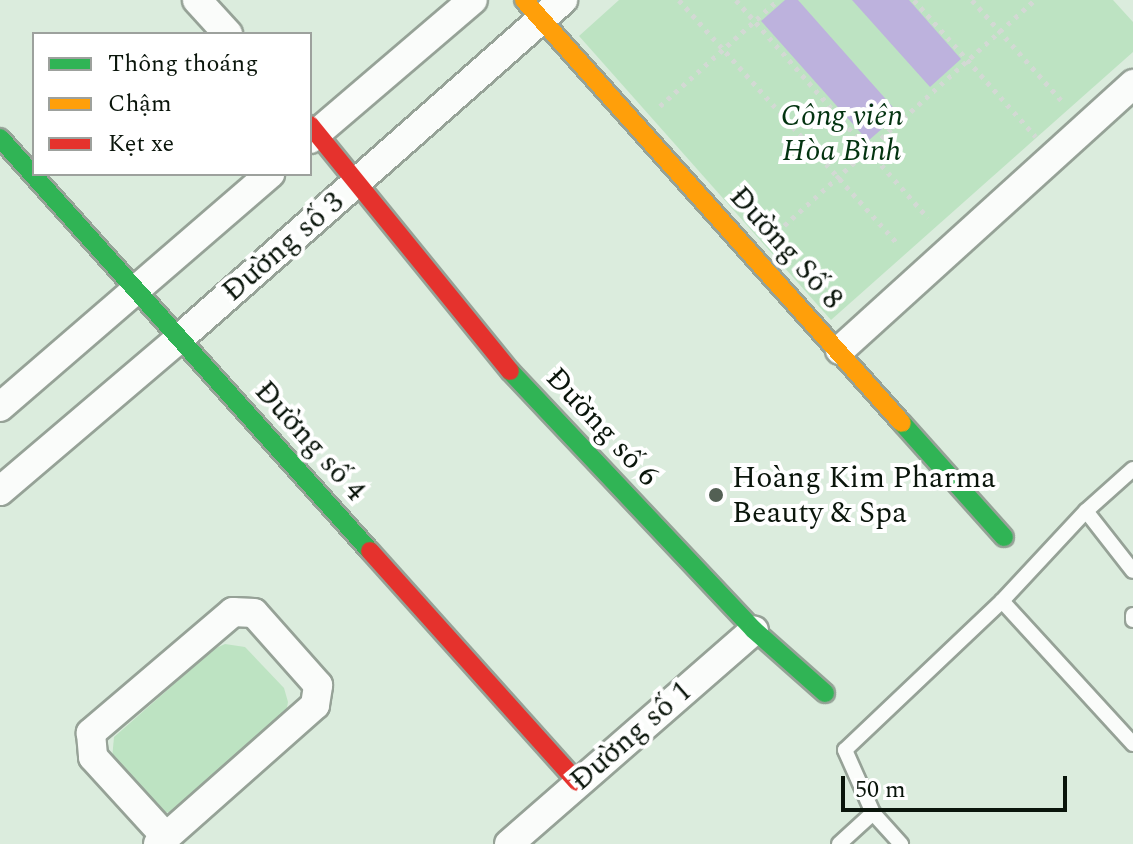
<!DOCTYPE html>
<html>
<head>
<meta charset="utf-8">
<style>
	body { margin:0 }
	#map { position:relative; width:1133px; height:844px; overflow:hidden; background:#dbecdd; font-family:Spectral,serif }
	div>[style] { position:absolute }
	.green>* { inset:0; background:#bde3c2 }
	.water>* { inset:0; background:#bdb2dd }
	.path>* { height:5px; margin-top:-2.5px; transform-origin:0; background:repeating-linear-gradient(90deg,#d3d9d4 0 4px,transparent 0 10px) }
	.roads { filter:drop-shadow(2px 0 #96a297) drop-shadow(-2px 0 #96a297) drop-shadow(0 2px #96a297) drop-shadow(0 -2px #96a297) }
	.lane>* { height:14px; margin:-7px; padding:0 7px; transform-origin:7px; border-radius:7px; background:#fafcfa }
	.street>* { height:28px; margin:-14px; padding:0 14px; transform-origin:14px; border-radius:14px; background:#fafcfa }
	.fast>* { height:18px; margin:-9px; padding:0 9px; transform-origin:9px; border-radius:9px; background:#30b455 }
	.slow>* { height:18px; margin:-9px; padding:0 9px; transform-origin:9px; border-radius:9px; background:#ff9f0a }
	.jam>* { height:18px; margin:-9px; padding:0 9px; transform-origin:9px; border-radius:9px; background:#e5322d }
	.dots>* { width:22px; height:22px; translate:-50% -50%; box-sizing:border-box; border:4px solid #fff; border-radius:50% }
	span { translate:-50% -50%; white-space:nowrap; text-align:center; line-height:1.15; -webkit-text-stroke:8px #fff; paint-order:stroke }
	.park-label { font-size:30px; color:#033310; font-style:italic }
	.street-label { font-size:30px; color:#0a150b }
	.poi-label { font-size:30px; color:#0a150b }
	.left { translate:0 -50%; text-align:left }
	.legend { position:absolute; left:32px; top:32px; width:280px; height:144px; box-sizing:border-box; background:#fff; border:2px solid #9da19d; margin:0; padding:10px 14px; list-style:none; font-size:24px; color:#0a150b }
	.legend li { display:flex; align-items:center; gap:16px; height:40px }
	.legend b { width:40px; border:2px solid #9da19d }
	.scale { position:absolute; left:841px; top:776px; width:226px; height:36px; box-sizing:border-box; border:4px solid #0a150b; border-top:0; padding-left:10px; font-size:24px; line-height:28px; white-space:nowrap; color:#0a150b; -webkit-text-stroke:6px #fff; paint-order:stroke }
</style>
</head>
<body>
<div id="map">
	<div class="green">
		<i style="clip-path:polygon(619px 0,1113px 0,1133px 22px,1133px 52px,831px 320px,579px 36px)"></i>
		<i style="clip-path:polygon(225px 644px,245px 647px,284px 688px,288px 702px,285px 719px,181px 809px,165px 813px,112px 759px,114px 737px,214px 649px)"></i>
	</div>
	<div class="water">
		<i style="clip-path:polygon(785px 0,798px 0,899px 114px,868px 141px,761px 21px)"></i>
		<i style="clip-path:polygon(852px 0,909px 0,961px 59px,930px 87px)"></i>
	</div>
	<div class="path">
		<i style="left:679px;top:0;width:328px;rotate:48.1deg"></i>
		<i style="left:736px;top:0;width:290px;rotate:48.6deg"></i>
		<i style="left:914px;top:0;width:183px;rotate:48.3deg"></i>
		<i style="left:972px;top:0;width:137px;rotate:48.3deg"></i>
		<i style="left:660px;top:106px;width:159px;rotate:-41.9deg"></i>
		<i style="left:777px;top:232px;width:347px;rotate:-42deg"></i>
	</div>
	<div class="roads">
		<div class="lane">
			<i style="left:1086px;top:511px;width:76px;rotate:51.9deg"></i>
			<i style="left:1002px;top:601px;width:194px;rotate:47.5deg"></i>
			<i style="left:1133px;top:615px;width:5px;rotate:90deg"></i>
			<i style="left:873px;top:813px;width:69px;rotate:-114deg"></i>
			<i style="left:845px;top:750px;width:216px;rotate:-43.5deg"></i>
			<i style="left:1002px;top:601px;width:123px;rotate:-47deg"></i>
			<i style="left:1086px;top:511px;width:63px;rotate:-41.8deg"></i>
			<i style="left:839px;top:844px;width:46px;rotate:-42.4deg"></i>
			<i style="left:873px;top:813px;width:42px;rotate:47.9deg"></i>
		</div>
		<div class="street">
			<i style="left:197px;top:0;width:46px;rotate:47.6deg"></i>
			<i style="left:310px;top:139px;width:214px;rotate:-40.5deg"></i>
			<i style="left:840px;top:350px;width:396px;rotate:-42.2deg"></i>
			<i style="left:0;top:407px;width:357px;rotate:-40.8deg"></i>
			<i style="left:0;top:491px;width:236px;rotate:-40.4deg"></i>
			<i style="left:180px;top:338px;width:511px;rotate:-41.43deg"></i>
			<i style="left:158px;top:844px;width:11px;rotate:-41deg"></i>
			<i style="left:166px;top:837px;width:199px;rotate:-41.5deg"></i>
			<i style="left:315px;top:705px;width:20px;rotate:-81deg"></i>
			<i style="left:318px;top:685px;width:96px;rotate:-131.6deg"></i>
			<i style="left:254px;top:613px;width:21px;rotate:-177deg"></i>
			<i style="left:233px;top:612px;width:187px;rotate:139.6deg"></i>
			<i style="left:91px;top:733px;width:24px;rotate:85deg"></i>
			<i style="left:93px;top:757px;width:108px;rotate:47.6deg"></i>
			<i style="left:509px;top:844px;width:325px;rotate:-41.1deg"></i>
		</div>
		<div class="fast">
			<i style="left:0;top:138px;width:554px;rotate:48.14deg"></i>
			<i style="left:510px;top:371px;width:356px;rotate:46.7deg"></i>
			<i style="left:754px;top:630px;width:95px;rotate:41.6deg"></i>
			<i style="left:902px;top:423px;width:153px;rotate:48.2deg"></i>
		</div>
		<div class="slow">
			<i style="left:524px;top:0;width:567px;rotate:48.22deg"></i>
		</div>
		<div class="jam">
			<i style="left:310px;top:125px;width:317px;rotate:50.9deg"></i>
			<i style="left:370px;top:551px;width:310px;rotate:48.1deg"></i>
		</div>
	</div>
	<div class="dots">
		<i style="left:716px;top:495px;background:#536054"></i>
	</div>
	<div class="park-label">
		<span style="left:842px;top:133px">Công viên<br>Hòa Bình</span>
	</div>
	<div class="street-label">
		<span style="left:283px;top:247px;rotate:-41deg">Đường số 3</span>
		<span style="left:786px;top:248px;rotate:48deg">Đường Số 8</span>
		<span style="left:602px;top:427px;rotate:47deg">Đường số 6</span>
		<span style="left:310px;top:441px;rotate:48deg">Đường số 4</span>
		<span style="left:631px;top:736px;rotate:-41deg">Đường số 1</span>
	</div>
	<div class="poi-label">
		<span class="left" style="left:732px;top:495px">Hoàng Kim Pharma<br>Beauty &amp; Spa</span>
	</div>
	<ul class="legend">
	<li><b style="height:10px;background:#30b455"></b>Thông thoáng</li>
	<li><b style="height:10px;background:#ff9f0a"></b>Chậm</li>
	<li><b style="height:10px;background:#e5322d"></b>Kẹt xe</li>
	</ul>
	<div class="scale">50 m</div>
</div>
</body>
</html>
